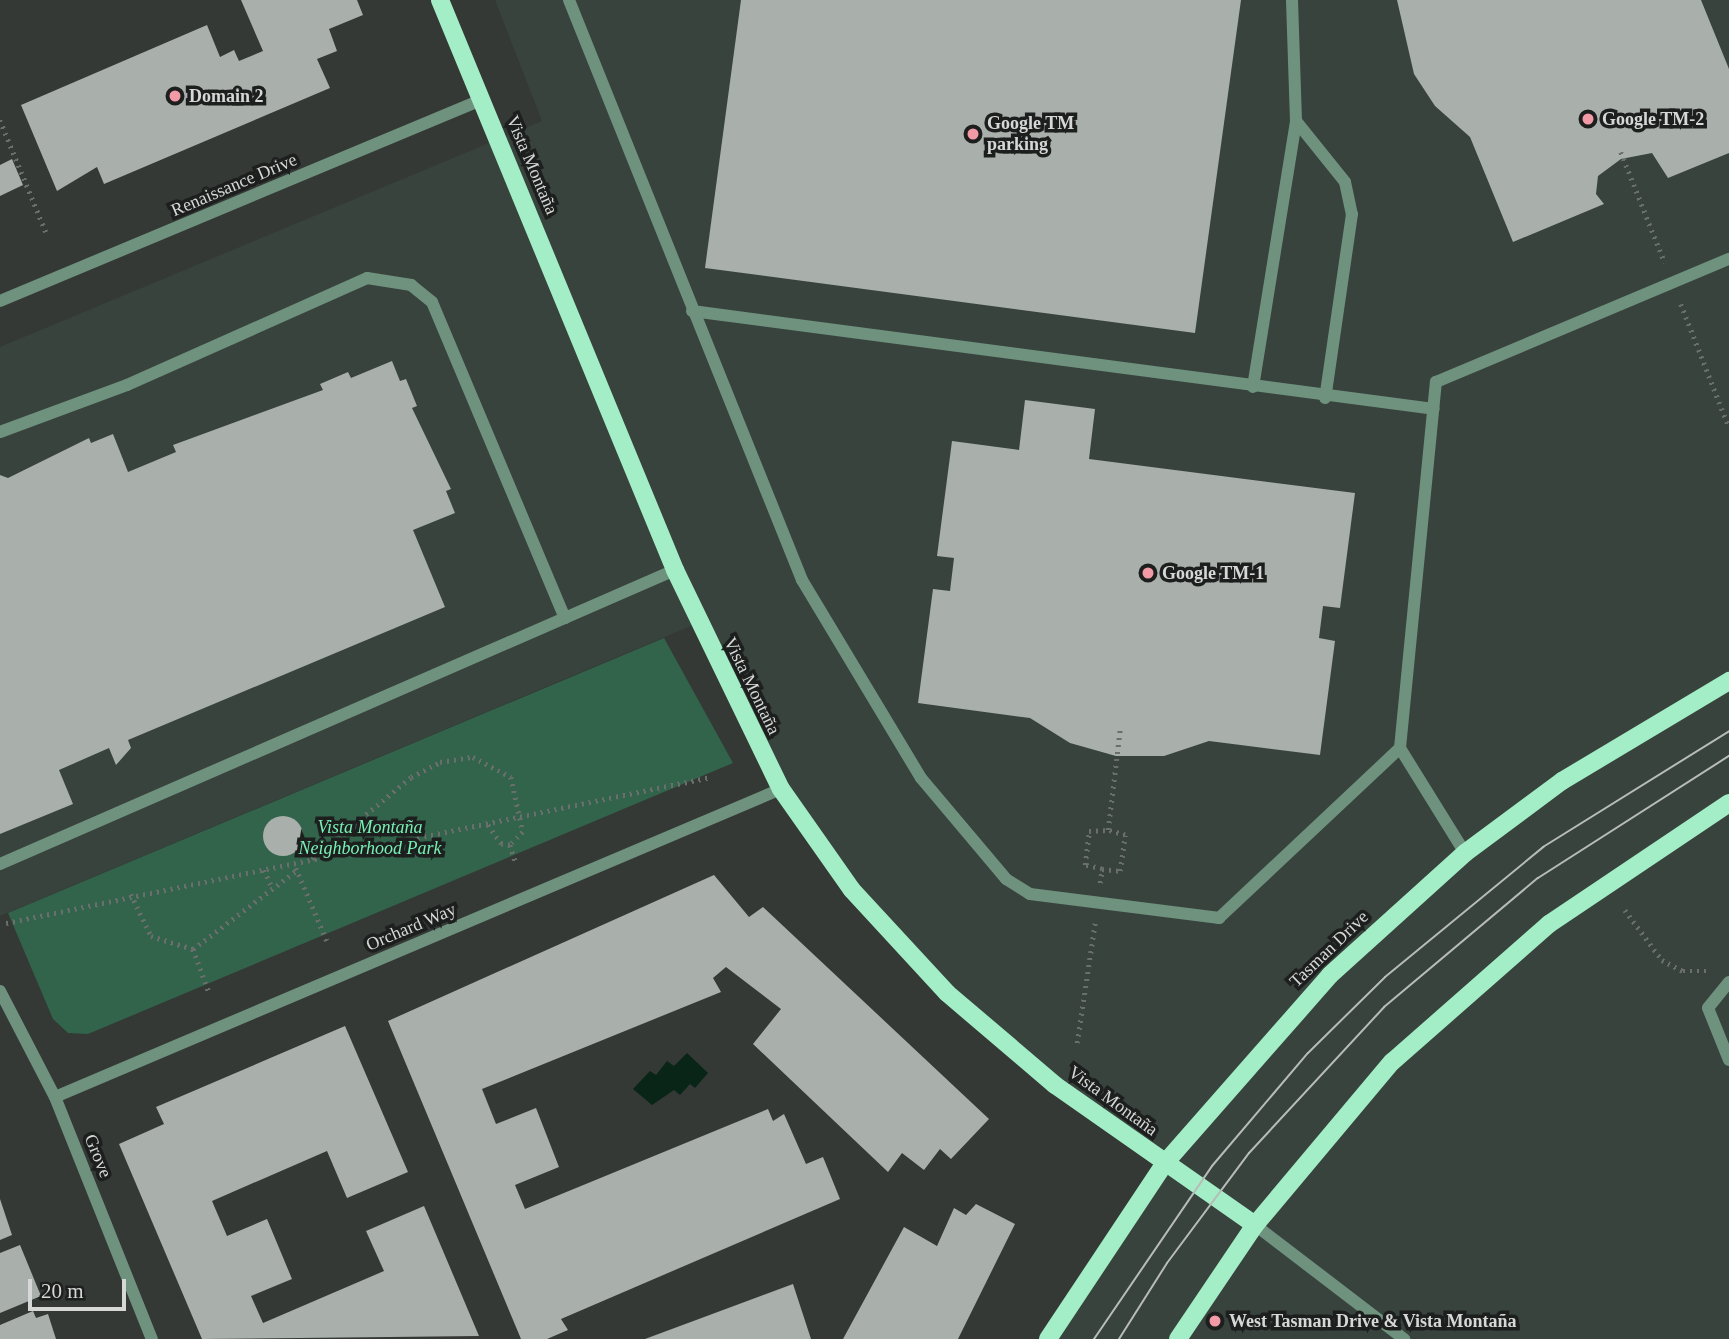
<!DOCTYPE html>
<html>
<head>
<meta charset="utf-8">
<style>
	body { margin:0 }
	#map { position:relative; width:1729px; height:1339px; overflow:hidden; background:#343936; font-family:Georgia,serif }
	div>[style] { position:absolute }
	.built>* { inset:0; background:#38433d }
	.green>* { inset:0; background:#32634b }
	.water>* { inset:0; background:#082518 }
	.building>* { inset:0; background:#a9afab }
	.round { border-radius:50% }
	.path>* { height:4.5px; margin-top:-2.25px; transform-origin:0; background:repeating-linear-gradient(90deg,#6a6e6c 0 2px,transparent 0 7px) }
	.minor>* { height:12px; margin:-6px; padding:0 6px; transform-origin:6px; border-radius:6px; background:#6f927f }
	.major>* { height:18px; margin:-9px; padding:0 9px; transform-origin:9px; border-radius:9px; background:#a3eec6 }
	.tram>* { height:2px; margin:-1px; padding:0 1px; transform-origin:1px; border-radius:1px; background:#b8bcb9 }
	.dots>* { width:19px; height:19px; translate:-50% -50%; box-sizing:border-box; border:4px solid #1d1f1e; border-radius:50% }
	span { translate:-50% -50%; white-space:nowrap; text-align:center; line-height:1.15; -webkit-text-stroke:7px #1d1f1e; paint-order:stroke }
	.poi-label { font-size:18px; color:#d5d8d6; font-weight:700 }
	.left { translate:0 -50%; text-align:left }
	.street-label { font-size:18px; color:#d5d8d6 }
	.park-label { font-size:18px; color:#77f0b5; font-style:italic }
	.scale { position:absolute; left:28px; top:1279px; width:98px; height:32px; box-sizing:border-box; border:4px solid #d5d8d6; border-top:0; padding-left:9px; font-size:21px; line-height:24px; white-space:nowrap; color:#d5d8d6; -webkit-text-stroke:5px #1d1f1e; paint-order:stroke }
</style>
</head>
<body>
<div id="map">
	<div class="built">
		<i style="clip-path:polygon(495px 0,1729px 0,1729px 1339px,1047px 1339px,1164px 1163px,1036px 1069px,871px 914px,781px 789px,698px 623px,0 916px,0 347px,542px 121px)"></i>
	</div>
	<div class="green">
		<i style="clip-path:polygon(664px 638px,733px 763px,88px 1034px,68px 1033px,53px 1019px,8px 913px)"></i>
	</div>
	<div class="water">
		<i style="clip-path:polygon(687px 1053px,708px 1073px,695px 1088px,690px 1084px,680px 1095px,674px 1090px,652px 1105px,633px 1089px,650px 1071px,656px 1075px,667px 1061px,674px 1066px)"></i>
	</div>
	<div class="building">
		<i style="clip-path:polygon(241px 0,357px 0,363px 15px,329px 29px,337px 51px,317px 59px,330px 88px,104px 184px,97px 167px,57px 191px,21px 105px,207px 25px,220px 57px,234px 50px,239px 61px,263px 51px)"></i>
		<i style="clip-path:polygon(741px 0,1241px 0,1195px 333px,705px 268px)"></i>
		<i style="clip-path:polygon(1397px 0,1701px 0,1729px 69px,1729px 153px,1668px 178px,1652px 153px,1621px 159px,1598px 176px,1596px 194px,1604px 204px,1513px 242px,1470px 137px,1435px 106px,1414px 74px)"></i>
		<i style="clip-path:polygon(12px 159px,23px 185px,0 196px,0 165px)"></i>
		<i style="clip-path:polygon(392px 361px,400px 381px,406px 379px,417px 406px,412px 408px,451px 489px,446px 491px,455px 513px,413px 530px,445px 607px,128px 740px,131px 748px,116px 765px,109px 748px,59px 770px,73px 804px,0 834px,0 475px,8px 478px,89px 438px,91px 443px,113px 434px,128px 472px,176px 452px,173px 445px,323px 390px,320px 384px,348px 372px,351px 378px)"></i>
		<i style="clip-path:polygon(1025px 400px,1095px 409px,1089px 459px,1355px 493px,1340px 608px,1323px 606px,1319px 638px,1335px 641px,1320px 755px,1209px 741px,1164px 756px,1116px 756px,1070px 743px,1030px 718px,918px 703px,933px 589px,950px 591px,954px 558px,937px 556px,952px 441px,1019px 450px)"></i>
		<i class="round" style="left:263px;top:816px;width:40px;height:40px"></i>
		<i style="clip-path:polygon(714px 875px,749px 917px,763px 907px,989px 1119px,951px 1159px,940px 1149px,924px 1170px,902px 1153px,888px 1172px,753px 1044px,781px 1009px,726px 967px,713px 978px,721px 992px,482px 1089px,496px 1124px,536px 1108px,559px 1167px,515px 1185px,525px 1209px,768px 1109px,773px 1121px,784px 1114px,806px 1164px,823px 1157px,840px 1199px,561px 1319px,568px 1330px,547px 1339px,521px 1339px,388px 1021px)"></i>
		<i style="clip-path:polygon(345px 1026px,408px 1172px,347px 1198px,327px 1151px,212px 1201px,227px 1236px,267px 1219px,292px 1279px,251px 1296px,263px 1323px,384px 1271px,366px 1231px,424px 1206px,479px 1336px,202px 1339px,119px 1144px,164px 1124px,156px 1107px)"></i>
		<i style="clip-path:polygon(0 1199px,12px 1235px,0 1240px)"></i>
		<i style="clip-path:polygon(976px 1204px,1015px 1224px,958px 1339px,843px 1339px,904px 1227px,937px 1246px,954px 1208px,966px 1215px)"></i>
		<i style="clip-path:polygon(20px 1245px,41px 1296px,0 1313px,0 1253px)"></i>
		<i style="clip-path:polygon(793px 1284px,811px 1339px,645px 1339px)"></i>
		<i style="clip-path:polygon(33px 1311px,36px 1318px,48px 1314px,56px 1339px,0 1339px,0 1325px)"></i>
	</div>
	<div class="path">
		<i style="left:0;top:120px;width:121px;rotate:67.7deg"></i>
		<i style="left:1621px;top:152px;width:119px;rotate:68.4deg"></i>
		<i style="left:1681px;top:304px;width:132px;rotate:68.7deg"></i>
		<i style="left:510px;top:845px;width:20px;rotate:72deg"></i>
		<i style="left:312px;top:859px;width:129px;rotate:-39.6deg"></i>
		<i style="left:411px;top:777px;width:33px;rotate:-27deg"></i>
		<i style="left:440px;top:762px;width:33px;rotate:-9deg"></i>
		<i style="left:473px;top:757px;width:43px;rotate:27.8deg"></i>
		<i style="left:511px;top:777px;width:56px;rotate:77.7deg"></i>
		<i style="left:523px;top:832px;width:18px;rotate:135deg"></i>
		<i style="left:510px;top:845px;width:9px;rotate:-174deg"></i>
		<i style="left:501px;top:844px;width:28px;rotate:-125deg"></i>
		<i style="left:296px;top:868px;width:79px;rotate:67deg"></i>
		<i style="left:1102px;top:869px;width:18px;rotate:6deg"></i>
		<i style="left:1120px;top:871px;width:36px;rotate:-82deg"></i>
		<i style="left:1125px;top:835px;width:18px;rotate:-164deg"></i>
		<i style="left:264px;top:870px;width:21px;rotate:65deg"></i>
		<i style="left:1100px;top:883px;width:14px;rotate:-82deg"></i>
		<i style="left:1102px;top:869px;width:17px;rotate:-167deg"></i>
		<i style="left:1085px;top:865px;width:34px;rotate:-83deg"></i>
		<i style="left:1089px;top:831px;width:19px;rotate:-3deg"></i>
		<i style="left:1108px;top:830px;width:102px;rotate:-83.2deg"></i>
		<i style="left:131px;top:894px;width:47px;rotate:64.5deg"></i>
		<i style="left:151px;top:936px;width:44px;rotate:17.2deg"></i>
		<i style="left:193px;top:949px;width:131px;rotate:-37.2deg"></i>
		<i style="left:1625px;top:910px;width:62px;rotate:53.5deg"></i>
		<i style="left:1662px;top:960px;width:24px;rotate:28deg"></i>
		<i style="left:1683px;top:971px;width:24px"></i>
		<i style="left:6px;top:923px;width:720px;rotate:-11.7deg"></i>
		<i style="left:193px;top:949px;width:46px;rotate:69.6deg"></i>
		<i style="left:1077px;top:1043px;width:121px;rotate:-81.5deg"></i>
	</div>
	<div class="minor">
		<i style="left:569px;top:0;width:625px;rotate:68.11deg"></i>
		<i style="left:802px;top:580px;width:231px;rotate:59deg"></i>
		<i style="left:921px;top:778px;width:132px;rotate:49.9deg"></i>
		<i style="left:1006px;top:879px;width:28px;rotate:32deg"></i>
		<i style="left:1030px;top:894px;width:191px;rotate:7.2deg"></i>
		<i style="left:1219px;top:918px;width:248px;rotate:-43.2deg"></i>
		<i style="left:1296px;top:121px;width:78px;rotate:51.2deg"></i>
		<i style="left:1345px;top:182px;width:33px;rotate:78deg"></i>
		<i style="left:1352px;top:214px;width:186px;rotate:98.3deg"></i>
		<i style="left:0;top:301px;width:521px;rotate:-22.68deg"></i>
		<i style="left:692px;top:311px;width:748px;rotate:7.52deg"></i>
		<i style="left:1253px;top:387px;width:269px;rotate:-80.8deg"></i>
		<i style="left:1296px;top:121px;width:121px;rotate:-91.9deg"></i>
		<i style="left:0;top:432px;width:135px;rotate:-20.3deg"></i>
		<i style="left:127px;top:385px;width:263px;rotate:-24deg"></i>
		<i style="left:367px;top:278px;width:45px;rotate:9deg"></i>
		<i style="left:411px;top:285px;width:27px;rotate:39deg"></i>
		<i style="left:432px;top:302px;width:343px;rotate:67.2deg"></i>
		<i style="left:1465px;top:853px;width:123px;rotate:-121.8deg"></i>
		<i style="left:1400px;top:748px;width:368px;rotate:-84.4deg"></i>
		<i style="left:1436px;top:382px;width:318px;rotate:-22.8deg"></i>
		<i style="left:0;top:864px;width:736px;rotate:-23.54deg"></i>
		<i style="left:1729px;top:982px;width:33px;rotate:129deg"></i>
		<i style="left:1708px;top:1008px;width:56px;rotate:68deg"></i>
		<i style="left:0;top:991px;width:119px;rotate:62.6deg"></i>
		<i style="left:55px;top:1097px;width:261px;rotate:68.2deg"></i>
		<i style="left:55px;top:1097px;width:789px;rotate:-22.99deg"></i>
		<i style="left:1255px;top:1225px;width:188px;rotate:37.4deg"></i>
	</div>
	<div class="major">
		<i style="left:440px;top:0;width:617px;rotate:67.59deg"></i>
		<i style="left:675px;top:570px;width:243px;rotate:64.2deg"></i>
		<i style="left:781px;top:789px;width:123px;rotate:54.9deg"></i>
		<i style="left:852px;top:890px;width:140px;rotate:47.3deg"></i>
		<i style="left:947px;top:993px;width:142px;rotate:40.4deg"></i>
		<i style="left:1055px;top:1085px;width:244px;rotate:35deg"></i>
		<i style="left:1048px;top:1339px;width:211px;rotate:-56.4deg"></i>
		<i style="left:1165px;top:1163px;width:250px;rotate:-48.7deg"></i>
		<i style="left:1330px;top:975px;width:182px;rotate:-42.1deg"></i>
		<i style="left:1465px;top:853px;width:121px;rotate:-36.6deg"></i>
		<i style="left:1562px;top:781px;width:195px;rotate:-30.9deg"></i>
		<i style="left:1178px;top:1339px;width:138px;rotate:-56deg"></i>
		<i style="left:1255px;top:1225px;width:213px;rotate:-50deg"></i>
		<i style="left:1392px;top:1062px;width:209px;rotate:-41.3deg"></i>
		<i style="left:1549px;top:924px;width:217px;rotate:-33.9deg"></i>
	</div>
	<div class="tram">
		<i style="left:1094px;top:1339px;width:209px;rotate:-55.7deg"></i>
		<i style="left:1212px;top:1166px;width:148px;rotate:-49.7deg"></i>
		<i style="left:1308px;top:1053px;width:108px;rotate:-44.6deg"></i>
		<i style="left:1385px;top:977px;width:205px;rotate:-39.4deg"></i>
		<i style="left:1543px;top:847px;width:219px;rotate:-31.9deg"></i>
		<i style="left:1119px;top:1339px;width:90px;rotate:-57.7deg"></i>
		<i style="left:1167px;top:1263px;width:137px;rotate:-53.3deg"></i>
		<i style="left:1249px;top:1153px;width:199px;rotate:-47.2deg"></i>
		<i style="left:1384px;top:1007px;width:201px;rotate:-40deg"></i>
		<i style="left:1538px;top:878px;width:227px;rotate:-32.6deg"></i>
	</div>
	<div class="dots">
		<i style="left:175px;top:96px;background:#f39aa7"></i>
		<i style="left:1588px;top:119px;background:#f39aa7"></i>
		<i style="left:973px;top:134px;background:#f39aa7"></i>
		<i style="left:1148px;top:573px;background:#f39aa7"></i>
		<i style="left:1215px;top:1321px;background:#f39aa7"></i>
	</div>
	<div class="poi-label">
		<span class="left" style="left:189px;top:96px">Domain 2</span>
		<span class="left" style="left:1602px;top:119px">Google TM-2</span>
		<span class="left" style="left:987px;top:134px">Google TM<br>parking</span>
		<span class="left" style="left:1162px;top:573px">Google TM-1</span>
		<span class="left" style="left:1229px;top:1321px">West Tasman Drive &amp; Vista Montaña</span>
	</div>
	<div class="street-label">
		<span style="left:532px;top:165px;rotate:67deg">Vista Montaña</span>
		<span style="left:234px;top:185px;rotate:-23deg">Renaissance Drive</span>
		<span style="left:752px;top:686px;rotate:64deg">Vista Montaña</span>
		<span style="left:411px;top:927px;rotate:-23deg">Orchard Way</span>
		<span style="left:1329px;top:949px;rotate:-44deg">Tasman Drive</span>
		<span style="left:1113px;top:1101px;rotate:36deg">Vista Montaña</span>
		<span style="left:98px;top:1156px;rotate:68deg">Grove</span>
	</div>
	<div class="park-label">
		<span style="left:370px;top:838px">Vista Montaña<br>Neighborhood Park</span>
	</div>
	<div class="scale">20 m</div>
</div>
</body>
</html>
